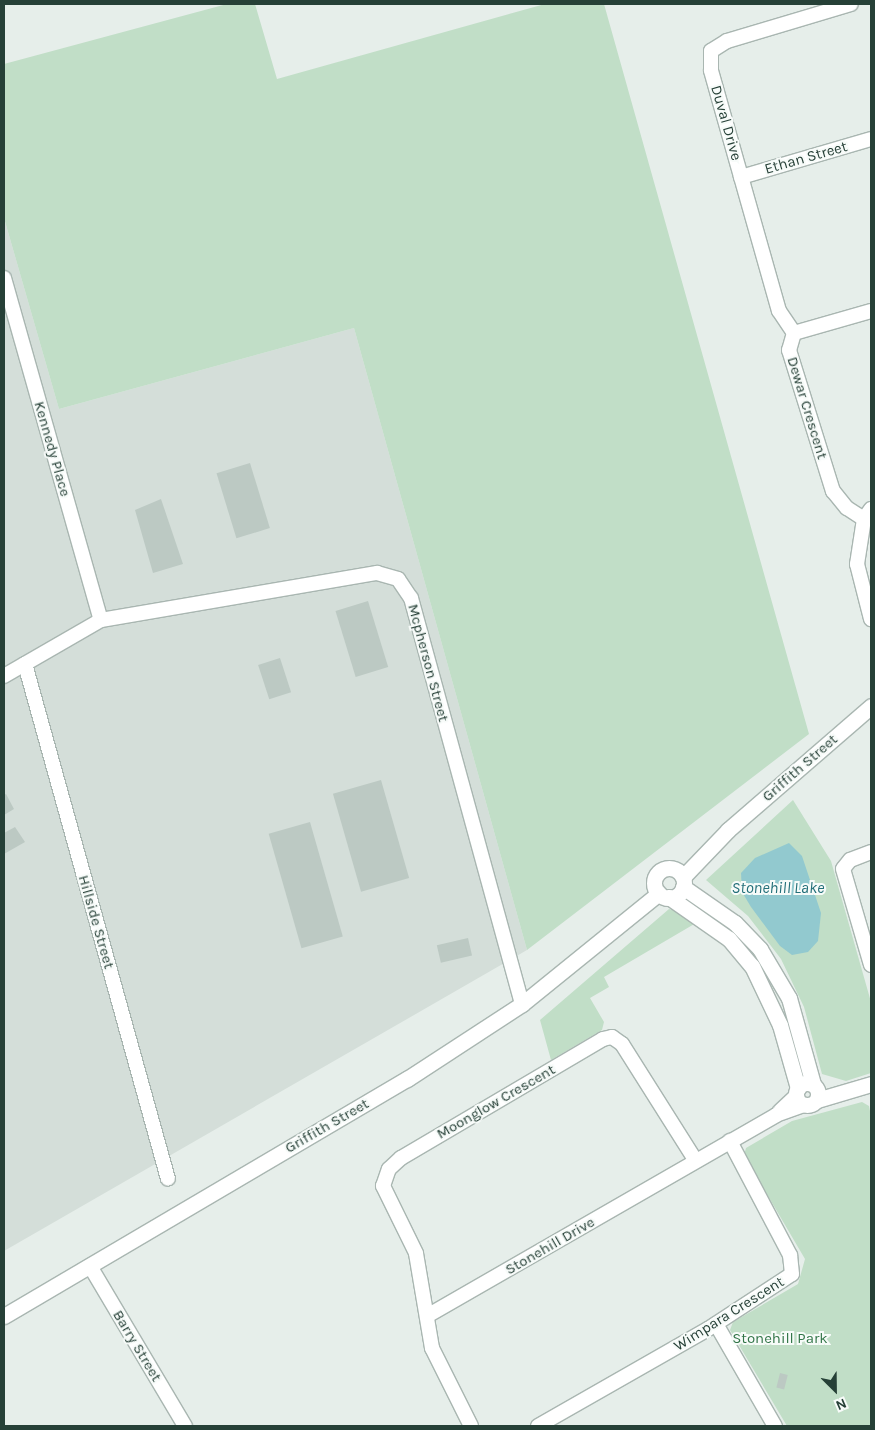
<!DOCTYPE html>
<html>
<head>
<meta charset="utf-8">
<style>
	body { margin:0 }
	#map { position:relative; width:875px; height:1430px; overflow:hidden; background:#e6eeea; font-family:Karla,sans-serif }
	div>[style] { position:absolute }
	.built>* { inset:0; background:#d4ded9 }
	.green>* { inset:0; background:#c1dec7 }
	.water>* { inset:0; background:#92c9cf }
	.building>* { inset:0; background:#bcc9c3; transform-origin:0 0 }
	.roads { filter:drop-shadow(1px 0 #a9b6b1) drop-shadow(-1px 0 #a9b6b1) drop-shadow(0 1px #a9b6b1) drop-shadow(0 -1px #a9b6b1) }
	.minor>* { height:14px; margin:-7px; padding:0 7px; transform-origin:7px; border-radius:7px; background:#fff }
	.tertiary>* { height:15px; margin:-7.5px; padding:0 7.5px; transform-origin:7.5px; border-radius:7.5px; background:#fff }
	.tertiary>.ring { margin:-7.5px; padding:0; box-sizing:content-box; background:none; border:15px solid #fff; border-radius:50% }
	span { translate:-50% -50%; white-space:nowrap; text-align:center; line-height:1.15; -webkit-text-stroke:4px #f7fbf9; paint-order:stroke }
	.street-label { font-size:15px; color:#264037 }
	.park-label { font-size:15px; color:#327548 }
	.water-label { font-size:16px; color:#236f79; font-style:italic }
	.frame { position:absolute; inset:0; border:5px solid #264037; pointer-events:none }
	.north { position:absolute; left:810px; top:1365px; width:50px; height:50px; -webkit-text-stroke:4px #f7fbf9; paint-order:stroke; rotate:157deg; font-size:14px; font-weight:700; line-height:20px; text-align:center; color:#264037 }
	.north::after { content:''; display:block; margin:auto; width:18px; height:22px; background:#264037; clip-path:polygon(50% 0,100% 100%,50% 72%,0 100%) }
</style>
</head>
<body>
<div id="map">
	<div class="built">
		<i style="clip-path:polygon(4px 218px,59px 409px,354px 328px,527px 950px,4px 1251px)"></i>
	</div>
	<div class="green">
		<i style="clip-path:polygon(227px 4px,255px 4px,277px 79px,545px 4px,604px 4px,809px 734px,527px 950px,354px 328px,59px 409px,4px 218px,4px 64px)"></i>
		<i style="clip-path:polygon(793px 800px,831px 861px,871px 1002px,871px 1073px,846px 1081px,822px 1074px,804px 1007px,781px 959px,748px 916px,706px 880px)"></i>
		<i style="clip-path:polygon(669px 909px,682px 912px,696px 923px,604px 977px,609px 987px,590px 998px,604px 1022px,602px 1030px,551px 1060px,540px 1020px)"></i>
		<i style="clip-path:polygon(862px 1102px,869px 1106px,871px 1116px,871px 1426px,787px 1426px,730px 1330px,733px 1322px,798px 1284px,805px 1259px,744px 1155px,746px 1148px,792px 1121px)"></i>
	</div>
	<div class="water">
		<i style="clip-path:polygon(789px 843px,802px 856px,821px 913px,818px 941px,808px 952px,792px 955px,780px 946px,751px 907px,742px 892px,741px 873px,755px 858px)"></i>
	</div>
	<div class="building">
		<i style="left:250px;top:463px;width:68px;height:35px;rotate:73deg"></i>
		<i style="clip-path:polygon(161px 499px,183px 564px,153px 573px,135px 510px)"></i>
		<i style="left:368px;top:601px;width:69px;height:34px;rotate:73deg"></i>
		<i style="left:280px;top:658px;width:36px;height:23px;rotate:72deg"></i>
		<i style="left:381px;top:780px;width:102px;height:50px;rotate:74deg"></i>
		<i style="clip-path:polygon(6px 794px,14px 809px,4px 815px,4px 795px)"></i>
		<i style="left:310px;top:822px;width:119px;height:43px;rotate:74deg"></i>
		<i style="clip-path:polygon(15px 827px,25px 842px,4px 854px,4px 833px)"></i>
		<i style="left:468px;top:938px;width:18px;height:32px;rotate:77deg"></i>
		<i style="left:780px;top:1373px;width:8px;height:15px;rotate:14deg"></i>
	</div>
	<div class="roads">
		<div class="minor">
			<i style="left:741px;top:177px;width:135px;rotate:-16.3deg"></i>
			<i style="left:4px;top:278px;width:355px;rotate:74.2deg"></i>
			<i style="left:794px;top:333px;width:27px;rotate:-124deg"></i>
			<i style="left:779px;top:311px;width:250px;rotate:-105.8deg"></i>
			<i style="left:711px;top:70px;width:19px;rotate:-90deg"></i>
			<i style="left:711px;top:51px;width:19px;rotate:-32deg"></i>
			<i style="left:727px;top:41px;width:129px;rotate:-16.6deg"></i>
			<i style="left:794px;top:333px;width:18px;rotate:106deg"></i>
			<i style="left:789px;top:350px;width:148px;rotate:72.7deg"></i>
			<i style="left:833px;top:491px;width:22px;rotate:51deg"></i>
			<i style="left:847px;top:508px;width:20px;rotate:33deg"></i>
			<i style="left:794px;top:333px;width:80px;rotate:-15.9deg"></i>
			<i style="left:871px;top:509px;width:12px;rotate:125deg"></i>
			<i style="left:864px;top:519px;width:46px;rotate:98.8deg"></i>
			<i style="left:857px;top:564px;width:57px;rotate:75.7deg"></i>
			<i style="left:25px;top:664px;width:534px;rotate:74.48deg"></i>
			<i style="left:4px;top:676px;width:112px;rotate:-30deg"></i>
			<i style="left:101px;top:620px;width:280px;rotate:-9.7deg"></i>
			<i style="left:377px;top:573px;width:22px;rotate:16deg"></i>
			<i style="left:398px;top:579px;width:23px;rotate:56deg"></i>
			<i style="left:411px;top:598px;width:421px;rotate:74.7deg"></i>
			<i style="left:871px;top:852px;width:22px;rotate:159deg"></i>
			<i style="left:850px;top:860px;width:11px;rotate:128deg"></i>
			<i style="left:843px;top:869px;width:100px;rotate:73.7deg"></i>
			<i style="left:780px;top:1111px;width:22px;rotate:-43deg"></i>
			<i style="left:90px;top:1266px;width:186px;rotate:59.3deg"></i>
			<i style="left:427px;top:1316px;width:403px;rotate:-29.9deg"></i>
			<i style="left:776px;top:1115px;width:29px;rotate:-20deg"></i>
			<i style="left:716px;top:1324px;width:118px;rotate:60deg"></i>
			<i style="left:471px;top:1426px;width:87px;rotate:-116.6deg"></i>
			<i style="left:432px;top:1348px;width:96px;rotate:-99.6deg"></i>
			<i style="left:416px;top:1253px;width:75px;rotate:-116.2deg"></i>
			<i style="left:383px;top:1186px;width:18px;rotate:-71deg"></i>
			<i style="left:389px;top:1169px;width:16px;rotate:-43deg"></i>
			<i style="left:401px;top:1158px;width:234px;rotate:-30.5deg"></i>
			<i style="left:603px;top:1039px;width:9px;rotate:-13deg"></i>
			<i style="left:612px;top:1037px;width:12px;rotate:35deg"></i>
			<i style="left:622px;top:1044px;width:138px;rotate:57.7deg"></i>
			<i style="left:538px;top:1426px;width:196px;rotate:-29.7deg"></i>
			<i style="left:708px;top:1329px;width:100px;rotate:-33.2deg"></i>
			<i style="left:792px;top:1274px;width:19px;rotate:-96deg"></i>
			<i style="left:790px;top:1255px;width:129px;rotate:-117.8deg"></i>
		</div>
		<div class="tertiary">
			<i class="ring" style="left:654px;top:868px;width:15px;height:15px"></i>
			<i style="left:683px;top:877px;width:65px;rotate:-46.2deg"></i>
			<i style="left:728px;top:830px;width:189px;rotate:-40.9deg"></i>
			<i style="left:683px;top:887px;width:63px;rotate:34.7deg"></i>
			<i style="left:735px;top:923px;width:36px;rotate:46deg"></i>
			<i style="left:760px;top:949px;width:57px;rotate:59.4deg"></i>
			<i style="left:789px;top:998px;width:89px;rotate:74.4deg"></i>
			<i style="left:669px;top:897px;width:73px;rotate:35deg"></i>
			<i style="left:729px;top:939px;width:35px;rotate:50deg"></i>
			<i style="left:752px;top:966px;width:65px;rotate:64.6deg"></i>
			<i style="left:780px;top:1025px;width:66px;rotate:74.1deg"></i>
			<i class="ring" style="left:796px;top:1083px;width:7px;height:7px"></i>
			<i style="left:817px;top:1100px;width:56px;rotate:-16.5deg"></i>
			<i style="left:4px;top:1316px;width:468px;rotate:-30.5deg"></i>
			<i style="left:407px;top:1079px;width:137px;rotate:-33.1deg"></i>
			<i style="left:522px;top:1004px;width:176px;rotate:-39deg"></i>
		</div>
	</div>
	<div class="street-label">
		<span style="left:726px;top:123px;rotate:74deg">Duval Drive</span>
		<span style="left:806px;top:158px;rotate:-16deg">Ethan Street</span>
		<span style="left:807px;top:408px;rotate:73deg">Dewar Crescent</span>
		<span style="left:52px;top:449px;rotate:74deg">Kennedy Place</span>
		<span style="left:428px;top:663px;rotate:75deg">Mcpherson Street</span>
		<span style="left:800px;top:768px;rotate:-41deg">Griffith Street</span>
		<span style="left:96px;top:922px;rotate:74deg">Hillside Street</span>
		<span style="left:496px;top:1102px;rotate:-30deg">Moonglow Crescent</span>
		<span style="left:327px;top:1126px;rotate:-30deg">Griffith Street</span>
		<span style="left:550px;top:1246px;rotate:-30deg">Stonehill Drive</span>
		<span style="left:729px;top:1314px;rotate:-32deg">Wimpara Crescent</span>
		<span style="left:137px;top:1346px;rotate:59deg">Barry Street</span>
	</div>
	<div class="park-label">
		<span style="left:780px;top:1339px">Stonehill Park</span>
	</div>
	<div class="water-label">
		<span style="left:778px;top:888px">Stonehill Lake</span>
	</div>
	<div class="frame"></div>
	<div class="north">N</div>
</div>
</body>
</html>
